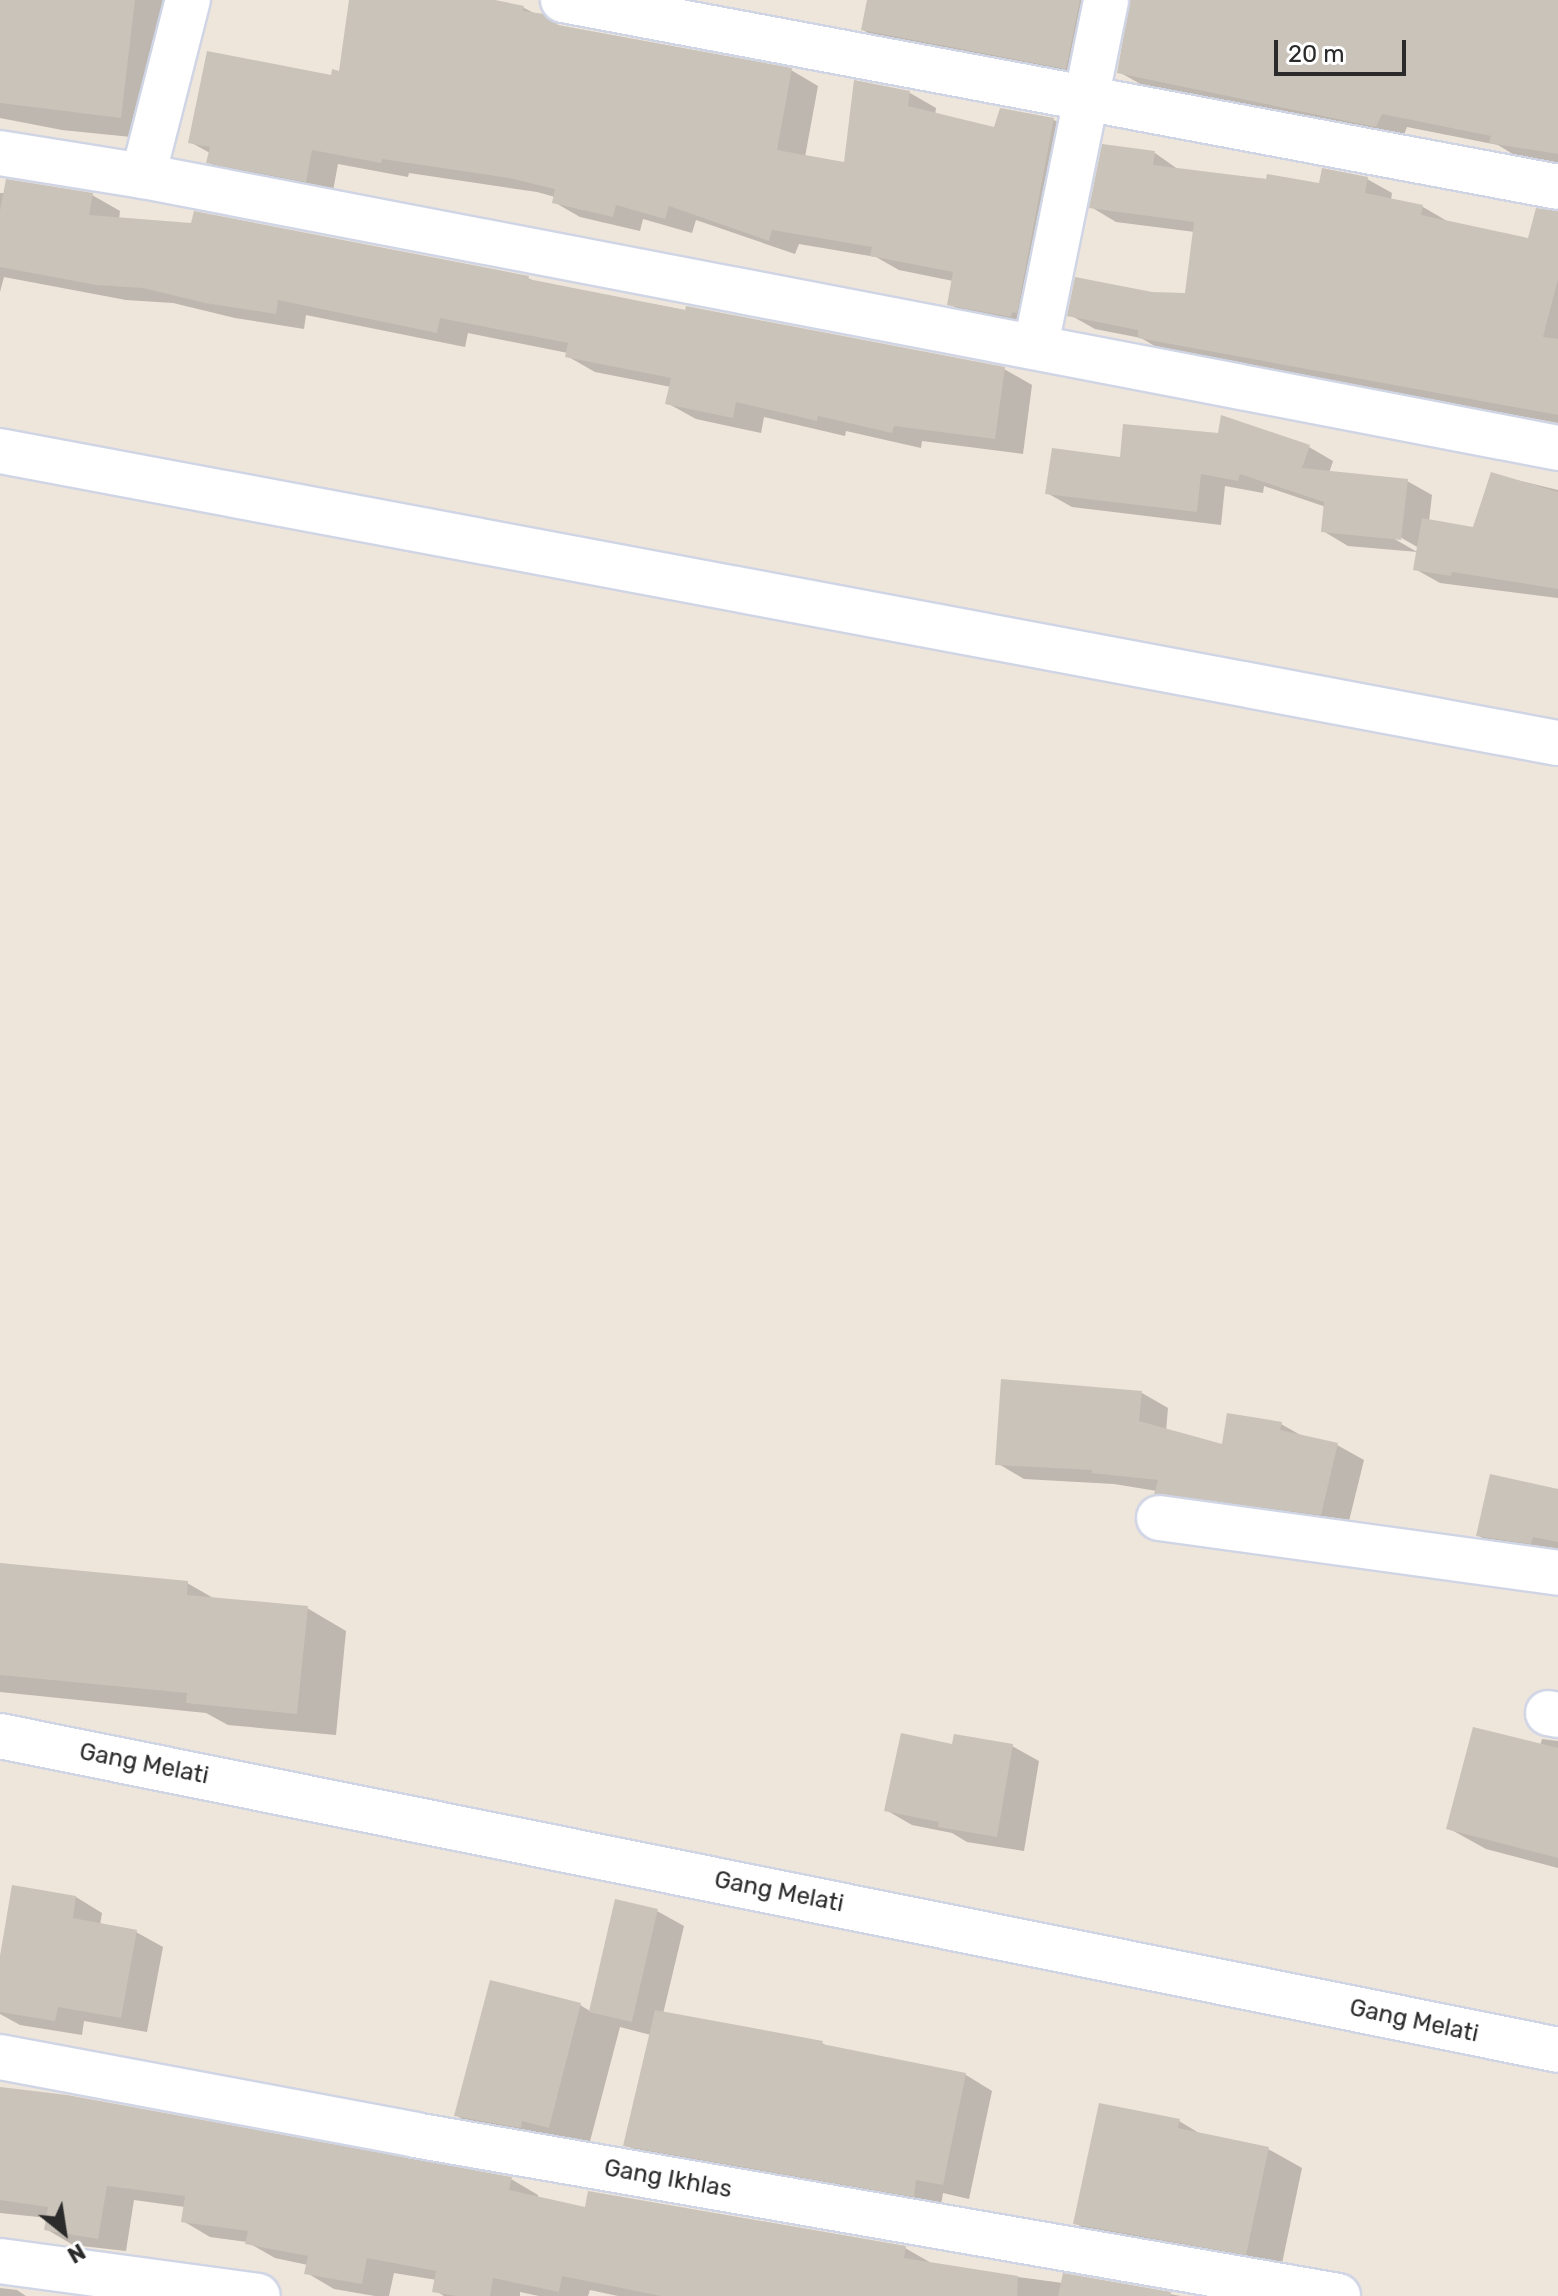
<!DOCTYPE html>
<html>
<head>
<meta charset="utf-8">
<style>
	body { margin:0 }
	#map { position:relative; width:1558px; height:2296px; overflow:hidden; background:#eee5db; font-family:Rubik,sans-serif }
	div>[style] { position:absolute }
	.shadow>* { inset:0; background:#0003 }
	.building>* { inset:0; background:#c9c3ba; transform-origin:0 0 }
	.roads { filter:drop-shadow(2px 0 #d0d5e5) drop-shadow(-2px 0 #d0d5e5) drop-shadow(0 2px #d0d5e5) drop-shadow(0 -2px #d0d5e5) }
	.street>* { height:44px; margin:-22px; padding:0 22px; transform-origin:22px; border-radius:22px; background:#fff }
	span { translate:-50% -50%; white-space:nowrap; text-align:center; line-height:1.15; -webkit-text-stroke:8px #fff; paint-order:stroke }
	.street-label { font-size:24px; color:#2b2b2b }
	.north { position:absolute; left:24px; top:2192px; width:80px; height:80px; -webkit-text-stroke:6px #fff; paint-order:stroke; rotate:150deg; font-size:22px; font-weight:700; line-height:32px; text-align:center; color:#2b2b2b }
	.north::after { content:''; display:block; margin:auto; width:28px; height:36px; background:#2b2b2b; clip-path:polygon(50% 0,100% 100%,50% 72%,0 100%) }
	.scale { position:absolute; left:1274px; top:40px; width:132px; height:36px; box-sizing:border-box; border:4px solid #2b2b2b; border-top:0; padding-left:10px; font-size:24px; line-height:28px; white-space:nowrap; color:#2b2b2b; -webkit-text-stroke:6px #fff; paint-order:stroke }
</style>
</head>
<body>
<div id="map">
	<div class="shadow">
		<i style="clip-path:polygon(0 0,200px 0,161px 140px,62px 130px,0 118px)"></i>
		<i style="clip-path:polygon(351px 0,485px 0,524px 8px,562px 27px,791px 70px,818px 86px,805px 157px,845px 164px,910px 93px,936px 108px,935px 115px,996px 130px,1054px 120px,1080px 135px,1044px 327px,976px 319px,949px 304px,953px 281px,899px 270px,876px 257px,799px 244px,795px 254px,696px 220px,692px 233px,643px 219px,640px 231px,580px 217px,554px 202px,555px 197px,537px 192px,409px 173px,408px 177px,338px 164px,332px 196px,234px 177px,208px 162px,210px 153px,190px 142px,341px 73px)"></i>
		<i style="clip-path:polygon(871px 0,1113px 0,1093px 83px,889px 45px,863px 30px)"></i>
		<i style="clip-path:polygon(1132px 0,1558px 0,1558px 165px,1516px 156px,1498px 145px,1407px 127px,1402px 140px,1144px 86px,1119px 72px)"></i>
		<i style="clip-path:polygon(1155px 153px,1179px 170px,1321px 185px,1367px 179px,1392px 193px,1391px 200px,1423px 207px,1447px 221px,1529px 240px,1558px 234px,1558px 423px,1165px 352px,1141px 338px,1095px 329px,1070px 315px,1151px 294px,1187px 295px,1195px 232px,1116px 222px,1091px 207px)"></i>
		<i style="clip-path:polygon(0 193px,92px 195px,120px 211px,119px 219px,528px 278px,538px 283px,1004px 369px,1032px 385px,1023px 454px,922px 441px,921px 448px,846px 431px,845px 436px,764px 417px,761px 433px,696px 419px,667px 403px,671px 387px,595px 372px,567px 356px,568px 353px,468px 333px,465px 347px,306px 315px,304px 329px,235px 318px,173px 303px,126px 300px,4px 277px,0 292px)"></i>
		<i style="clip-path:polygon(evenodd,1309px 447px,1333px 461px,1329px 473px,1407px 481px,1432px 495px,1429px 521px,1475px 529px,1492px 474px,1558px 490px,1558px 598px,1440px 583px,1415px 569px,1418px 552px,1348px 546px,1323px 531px,1326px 507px,1264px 486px,1263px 493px,1225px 486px,1221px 525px,1072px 507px,1047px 493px,1122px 459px,1309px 447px,1393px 533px,1419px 548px,1419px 553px,1391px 537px,1393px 533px)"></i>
		<i style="clip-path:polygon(1142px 1393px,1168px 1408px,1166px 1431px,1224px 1447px,1281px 1424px,1304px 1437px,1337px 1445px,1364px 1460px,1347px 1529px,1183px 1508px,1157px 1491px,1114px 1484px,1024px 1479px,997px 1463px)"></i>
		<i style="clip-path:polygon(1558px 1491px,1558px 1558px,1505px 1551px,1479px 1536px)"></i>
		<i style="clip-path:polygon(0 1565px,187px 1583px,215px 1599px,307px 1608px,346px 1631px,336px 1735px,228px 1725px,206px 1713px,0 1692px)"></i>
		<i style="clip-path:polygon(1542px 1739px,1558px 1741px,1558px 1868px,1486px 1849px,1448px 1828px,1540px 1746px)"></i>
		<i style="clip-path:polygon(954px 1746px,1012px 1746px,1039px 1761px,1024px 1851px,967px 1842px,952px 1833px,912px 1825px,886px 1810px)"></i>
		<i style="clip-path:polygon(76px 1897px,102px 1913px,100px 1925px,136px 1932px,163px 1947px,147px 2032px,84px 2021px,82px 2035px,20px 2025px,0 2014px,0 1968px)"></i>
		<i style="clip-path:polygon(657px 1911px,684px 1926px,663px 2014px,822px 2043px,830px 2048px,966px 2075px,992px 2091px,969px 2199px,943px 2193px,940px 2211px,652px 2160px,626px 2145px,651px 2035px,620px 2027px,588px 2149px,496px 2138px,457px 2116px,580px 2005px,590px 2011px)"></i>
		<i style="clip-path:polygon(0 2089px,511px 2179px,538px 2195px,538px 2198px,586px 2209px,905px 2248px,933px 2264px,974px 2271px,1063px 2283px,1064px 2276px,1181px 2296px,618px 2296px,590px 2290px,588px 2296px,539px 2296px,520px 2292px,520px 2296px,444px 2296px,435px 2290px,437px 2280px,394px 2273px,389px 2296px,375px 2296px,334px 2289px,307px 2273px,308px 2265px,275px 2258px,247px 2242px,210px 2237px,183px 2221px,185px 2207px,134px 2200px,126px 2251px,73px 2245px,46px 2229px,48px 2218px,0 2213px)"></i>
		<i style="clip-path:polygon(1179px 2121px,1204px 2136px,1268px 2149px,1302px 2168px,1280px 2273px,1109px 2243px,1075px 2223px)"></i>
		<i style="clip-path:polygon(0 2288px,17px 2290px,26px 2296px,0 2296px)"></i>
	</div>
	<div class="building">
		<i style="clip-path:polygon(0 0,135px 0,121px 118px,0 103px)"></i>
		<i style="clip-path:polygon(349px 0,495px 0,524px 6px,523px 11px,544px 14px,558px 25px,792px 68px,777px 150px,844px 162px,854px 80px,910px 91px,908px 106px,994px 127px,1000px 108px,1054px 118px,1017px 313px,1012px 312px,1011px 317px,947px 305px,953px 272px,870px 256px,872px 247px,772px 230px,769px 241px,669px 206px,665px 219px,616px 205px,613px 217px,552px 203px,555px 189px,509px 178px,382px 159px,381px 163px,312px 150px,306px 182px,206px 163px,210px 147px,188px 143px,207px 51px,331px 75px,332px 69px,339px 71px)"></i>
		<i style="clip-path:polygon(867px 0,1080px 0,1066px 69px,861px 30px)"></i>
		<i style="clip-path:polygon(1130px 0,1558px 0,1558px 154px,1489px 143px,1491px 136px,1382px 114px,1376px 127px,1117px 73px)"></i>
		<i style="clip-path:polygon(1102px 144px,1155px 151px,1153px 165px,1266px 179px,1267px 174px,1319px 183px,1322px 168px,1368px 177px,1365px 193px,1423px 205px,1421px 215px,1528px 238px,1536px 208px,1558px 211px,1558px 279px,1543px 337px,1558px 339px,1558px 415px,1138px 338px,1138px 330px,1067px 316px,1075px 277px,1152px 292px,1185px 293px,1194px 222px,1089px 208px)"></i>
		<i style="clip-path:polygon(6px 179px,93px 193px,89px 215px,191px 223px,194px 211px,529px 276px,528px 279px,685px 310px,686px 306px,1005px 367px,995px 439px,894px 426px,892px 433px,818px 416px,817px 421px,736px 402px,733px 418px,665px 404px,671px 378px,565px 357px,568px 343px,440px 318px,437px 333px,278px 300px,276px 314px,205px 303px,143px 288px,96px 285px,0 267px,0 211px)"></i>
		<i style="clip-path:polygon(1221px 415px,1310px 445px,1302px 468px,1408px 479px,1401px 540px,1321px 532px,1324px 502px,1240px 474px,1238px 481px,1201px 474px,1197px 512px,1045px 494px,1052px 448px,1120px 457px,1123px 424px,1218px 433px)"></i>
		<i style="clip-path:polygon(1491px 472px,1558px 492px,1558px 589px,1452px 572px,1451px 576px,1413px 570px,1422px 518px,1473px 527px)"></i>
		<i style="clip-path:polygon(1001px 1379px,1142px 1391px,1139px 1421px,1222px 1444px,1227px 1413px,1282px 1422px,1280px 1430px,1338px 1443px,1321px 1515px,1154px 1494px,1158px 1480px,1091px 1473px,1092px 1470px,995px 1465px)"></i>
		<i style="clip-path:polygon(1490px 1474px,1558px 1489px,1558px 1542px,1533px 1537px,1531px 1544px,1476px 1536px)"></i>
		<i style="clip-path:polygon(0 1563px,188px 1581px,187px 1595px,308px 1606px,297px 1714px,186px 1703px,187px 1693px,0 1675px)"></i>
		<i style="clip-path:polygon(1473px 1727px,1558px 1748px,1558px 1858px,1446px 1829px)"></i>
		<i style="clip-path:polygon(901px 1733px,952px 1744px,954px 1734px,1013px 1744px,997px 1837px,938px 1827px,939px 1822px,884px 1811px)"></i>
		<i style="clip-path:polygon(12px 1885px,76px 1896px,73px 1918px,137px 1930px,121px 2018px,58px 2007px,55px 2021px,0 2012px,0 1956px)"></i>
		<i style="left:615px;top:1899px;width:44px;height:116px;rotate:13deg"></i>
		<i style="clip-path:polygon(490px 1980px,581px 2003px,549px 2128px,522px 2121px,521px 2128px,454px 2116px)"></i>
		<i style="clip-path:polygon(655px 2010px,823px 2041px,822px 2044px,966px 2073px,943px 2185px,916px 2180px,914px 2197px,623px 2146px)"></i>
		<i style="clip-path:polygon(0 2087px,67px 2095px,512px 2177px,509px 2190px,585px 2207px,588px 2191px,906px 2246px,904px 2258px,1018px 2276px,1017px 2296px,661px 2296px,562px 2276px,559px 2292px,493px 2278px,490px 2296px,456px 2296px,432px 2292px,436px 2271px,367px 2258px,362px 2284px,304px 2274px,308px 2256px,245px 2244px,248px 2231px,181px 2222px,185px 2196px,107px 2186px,98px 2239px,44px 2230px,48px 2207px,0 2200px)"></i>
		<i style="clip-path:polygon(1099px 2103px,1180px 2119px,1178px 2128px,1269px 2147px,1246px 2255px,1073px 2224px)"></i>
		<i style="clip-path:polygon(1063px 2273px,1171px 2292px,1170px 2296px,1058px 2296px)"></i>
	</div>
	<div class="roads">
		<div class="street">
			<i style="left:563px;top:0;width:1012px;rotate:10.64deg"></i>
			<i style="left:0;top:153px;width:145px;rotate:9.1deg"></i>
			<i style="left:143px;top:176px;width:1441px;rotate:10.88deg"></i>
			<i style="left:143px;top:176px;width:182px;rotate:-75.7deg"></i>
			<i style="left:1036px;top:345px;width:352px;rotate:-78.5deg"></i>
			<i style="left:0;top:451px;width:1585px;rotate:10.62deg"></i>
			<i style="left:1159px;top:1518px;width:403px;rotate:7.8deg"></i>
			<i style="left:1548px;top:1713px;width:10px;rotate:11deg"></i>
			<i style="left:0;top:1736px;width:1589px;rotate:11.39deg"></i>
			<i style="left:0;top:2057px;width:422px;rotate:10.6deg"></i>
			<i style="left:415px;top:2135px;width:937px;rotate:9.89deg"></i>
			<i style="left:0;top:2261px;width:260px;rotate:7.7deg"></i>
		</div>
	</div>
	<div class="street-label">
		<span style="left:144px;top:1764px;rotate:11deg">Gang Melati</span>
		<span style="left:779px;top:1892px;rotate:11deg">Gang Melati</span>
		<span style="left:1414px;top:2021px;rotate:12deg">Gang Melati</span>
		<span style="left:668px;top:2179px;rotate:10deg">Gang Ikhlas</span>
	</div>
	<div class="north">N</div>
	<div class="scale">20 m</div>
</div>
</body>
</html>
